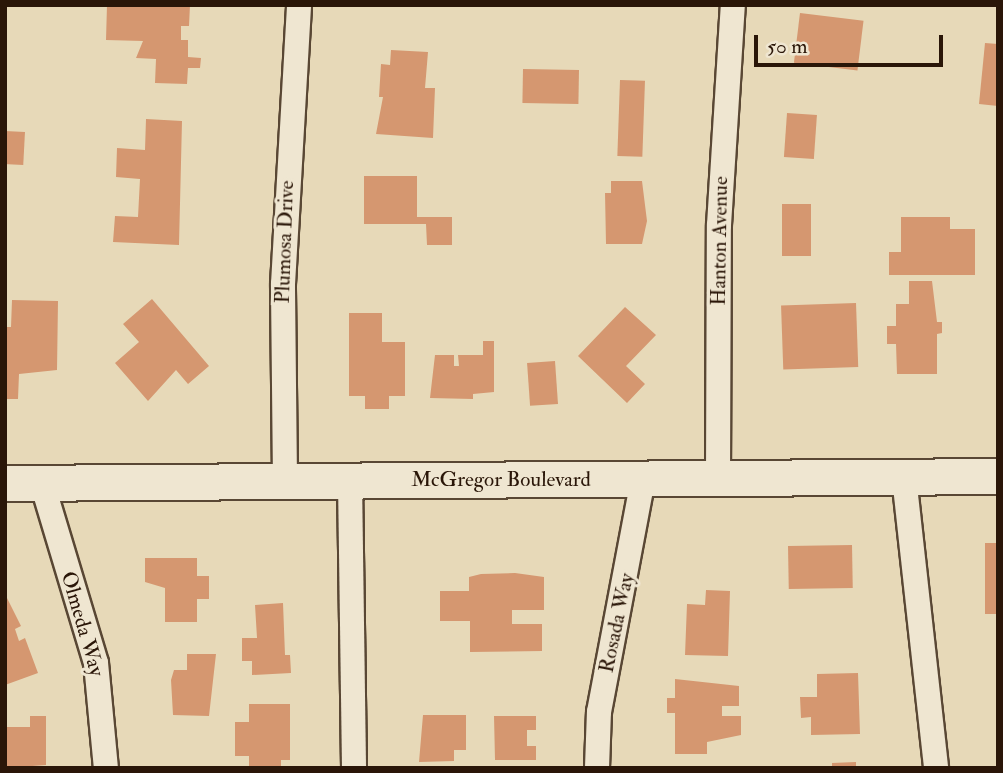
<!DOCTYPE html>
<html>
<head>
<meta charset="utf-8">
<style>
	body { margin:0 }
	#map { position:relative; width:1003px; height:773px; overflow:hidden; background:#e7d9b8; font-family:"IM FELL Double Pica",serif }
	div>[style] { position:absolute }
	.building>* { inset:0; background:#d59770; transform-origin:0 0 }
	.roads { filter:drop-shadow(2px 0 #594734) drop-shadow(-2px 0 #594734) drop-shadow(0 2px #594734) drop-shadow(0 -2px #594734) }
	.street>* { height:24px; margin:-12px; padding:0 12px; transform-origin:12px; border-radius:12px; background:#efe6d1 }
	.secondary>* { height:35px; margin:-17.5px; padding:0 17.5px; transform-origin:17.5px; border-radius:17.5px; background:#efe6d1 }
	span { translate:-50% -50%; white-space:nowrap; text-align:center; line-height:1.15; -webkit-text-stroke:6px #efe6d1; paint-order:stroke }
	.street-label { font-size:21px; color:#2a1608 }
	.frame { position:absolute; inset:0; border:7px solid #2a1608; pointer-events:none }
	.scale { position:absolute; left:754px; top:35px; width:189px; height:32px; box-sizing:border-box; border:4px solid #2a1608; border-top:0; padding-left:9px; font-size:21px; line-height:24px; white-space:nowrap; color:#2a1608; -webkit-text-stroke:5px #efe6d1; paint-order:stroke }
</style>
</head>
<body>
<div id="map">
	<div class="building">
		<i style="clip-path:polygon(107px 5px,190px 5px,189px 26px,181px 26px,181px 40px,188px 40px,188px 57px,201px 58px,200px 68px,188px 68px,187px 84px,155px 83px,156px 59px,136px 58px,143px 41px,106px 40px)"></i>
		<i style="left:800px;top:13px;width:64px;height:50px;rotate:7deg"></i>
		<i style="clip-path:polygon(985px 43px,998px 44px,998px 106px,979px 104px)"></i>
		<i style="clip-path:polygon(391px 50px,428px 52px,425px 88px,435px 88px,433px 138px,376px 134px,383px 97px,379px 97px,381px 64px,390px 65px)"></i>
		<i style="left:523px;top:69px;width:56px;height:34px;rotate:1deg"></i>
		<i style="left:620px;top:80px;width:25px;height:76px;rotate:2deg"></i>
		<i style="left:787px;top:113px;width:30px;height:44px;rotate:4deg"></i>
		<i style="clip-path:polygon(146px 119px,182px 121px,179px 245px,113px 242px,115px 216px,138px 217px,140px 179px,116px 177px,117px 148px,145px 150px)"></i>
		<i style="left:5px;top:131px;width:20px;height:33px;rotate:3deg"></i>
		<i style="clip-path:polygon(364px 176px,417px 176px,417px 217px,452px 217px,452px 245px,427px 245px,426px 224px,364px 224px)"></i>
		<i style="clip-path:polygon(611px 181px,642px 181px,647px 221px,642px 244px,606px 244px,605px 193px,611px 193px)"></i>
		<i style="left:782px;top:204px;width:29px;height:52px"></i>
		<i style="clip-path:polygon(901px 217px,950px 217px,950px 229px,975px 229px,975px 275px,889px 275px,889px 252px,901px 252px)"></i>
		<i style="clip-path:polygon(909px 281px,932px 281px,937px 322px,942px 322px,942px 333px,937px 334px,937px 374px,897px 374px,896px 344px,887px 344px,887px 326px,896px 326px,896px 304px,909px 304px)"></i>
		<i style="clip-path:polygon(152px 299px,209px 366px,188px 384px,176px 370px,148px 401px,115px 363px,139px 342px,123px 324px)"></i>
		<i style="clip-path:polygon(12px 300px,58px 301px,57px 370px,19px 374px,18px 399px,5px 399px,5px 327px,11px 327px)"></i>
		<i style="left:856px;top:303px;width:64px;height:75px;rotate:88deg"></i>
		<i style="clip-path:polygon(625px 307px,656px 335px,626px 366px,645px 384px,627px 403px,578px 356px)"></i>
		<i style="clip-path:polygon(349px 313px,382px 313px,382px 342px,405px 342px,405px 396px,389px 396px,389px 409px,365px 409px,365px 396px,349px 396px)"></i>
		<i style="clip-path:polygon(483px 341px,494px 341px,494px 392px,473px 394px,473px 399px,430px 398px,435px 355px,454px 355px,454px 366px,459px 366px,458px 355px,483px 355px)"></i>
		<i style="left:555px;top:361px;width:43px;height:28px;rotate:86deg"></i>
		<i style="left:998px;top:543px;width:71px;height:13px;rotate:90deg"></i>
		<i style="left:852px;top:545px;width:43px;height:64px;rotate:89deg"></i>
		<i style="clip-path:polygon(145px 558px,197px 558px,197px 576px,209px 576px,209px 599px,197px 599px,197px 622px,165px 622px,165px 588px,145px 582px)"></i>
		<i style="clip-path:polygon(515px 573px,544px 577px,544px 610px,512px 610px,512px 624px,542px 624px,542px 651px,470px 652px,470px 621px,440px 621px,440px 591px,469px 591px,469px 577px,481px 574px)"></i>
		<i style="clip-path:polygon(706px 590px,730px 591px,728px 656px,685px 655px,687px 604px,705px 605px)"></i>
		<i style="clip-path:polygon(5px 594px,21px 626px,15px 629px,19px 641px,25px 638px,38px 673px,5px 685px)"></i>
		<i style="clip-path:polygon(283px 603px,285px 655px,290px 655px,291px 673px,252px 675px,252px 661px,242px 661px,242px 638px,257px 638px,255px 605px)"></i>
		<i style="clip-path:polygon(187px 654px,216px 654px,209px 716px,173px 715px,171px 680px,174px 670px,187px 670px)"></i>
		<i style="clip-path:polygon(858px 673px,860px 734px,811px 735px,811px 717px,801px 718px,800px 697px,817px 697px,817px 674px)"></i>
		<i style="clip-path:polygon(675px 679px,739px 686px,739px 706px,722px 706px,722px 716px,741px 716px,741px 735px,707px 742px,707px 754px,675px 754px,675px 713px,667px 713px,667px 698px,675px 698px)"></i>
		<i style="clip-path:polygon(249px 704px,290px 704px,290px 760px,281px 760px,281px 768px,249px 768px,249px 756px,235px 756px,235px 722px,249px 722px)"></i>
		<i style="clip-path:polygon(423px 715px,466px 715px,466px 750px,454px 750px,454px 761px,419px 762px)"></i>
		<i style="clip-path:polygon(30px 716px,46px 716px,46px 765px,5px 768px,5px 727px,30px 727px)"></i>
		<i style="clip-path:polygon(494px 716px,536px 716px,536px 730px,527px 730px,527px 746px,536px 746px,536px 760px,495px 760px)"></i>
		<i style="clip-path:polygon(856px 762px,856px 768px,832px 768px,832px 763px)"></i>
	</div>
	<div class="roads">
		<div class="street">
			<i style="left:904px;top:477px;width:293px;rotate:83.7deg"></i>
			<i style="left:718px;top:478px;width:253px;rotate:-89.8deg"></i>
			<i style="left:719px;top:225px;width:220px;rotate:-86.4deg"></i>
			<i style="left:285px;top:480px;width:196px;rotate:-90.6deg"></i>
			<i style="left:283px;top:284px;width:279px;rotate:-86.7deg"></i>
			<i style="left:350px;top:480px;width:288px;rotate:89.2deg"></i>
			<i style="left:42px;top:483px;width:188px;rotate:73.3deg"></i>
			<i style="left:96px;top:663px;width:105px;rotate:84.6deg"></i>
			<i style="left:597px;top:768px;width:56px;rotate:-88deg"></i>
			<i style="left:599px;top:712px;width:237px;rotate:-79.3deg"></i>
		</div>
		<div class="secondary">
			<i style="left:5px;top:483px;width:993px;rotate:-0.4deg"></i>
		</div>
	</div>
	<div class="street-label">
		<span style="left:720px;top:241px;rotate:-89deg">Hanton Avenue</span>
		<span style="left:285px;top:242px;rotate:-88deg">Plumosa Drive</span>
		<span style="left:501px;top:480px">McGregor Boulevard</span>
		<span style="left:617px;top:623px;rotate:-78deg">Rosada Way</span>
		<span style="left:82px;top:624px;rotate:74deg">Olmeda Way</span>
	</div>
	<div class="frame"></div>
	<div class="scale">50 m</div>
</div>
</body>
</html>
